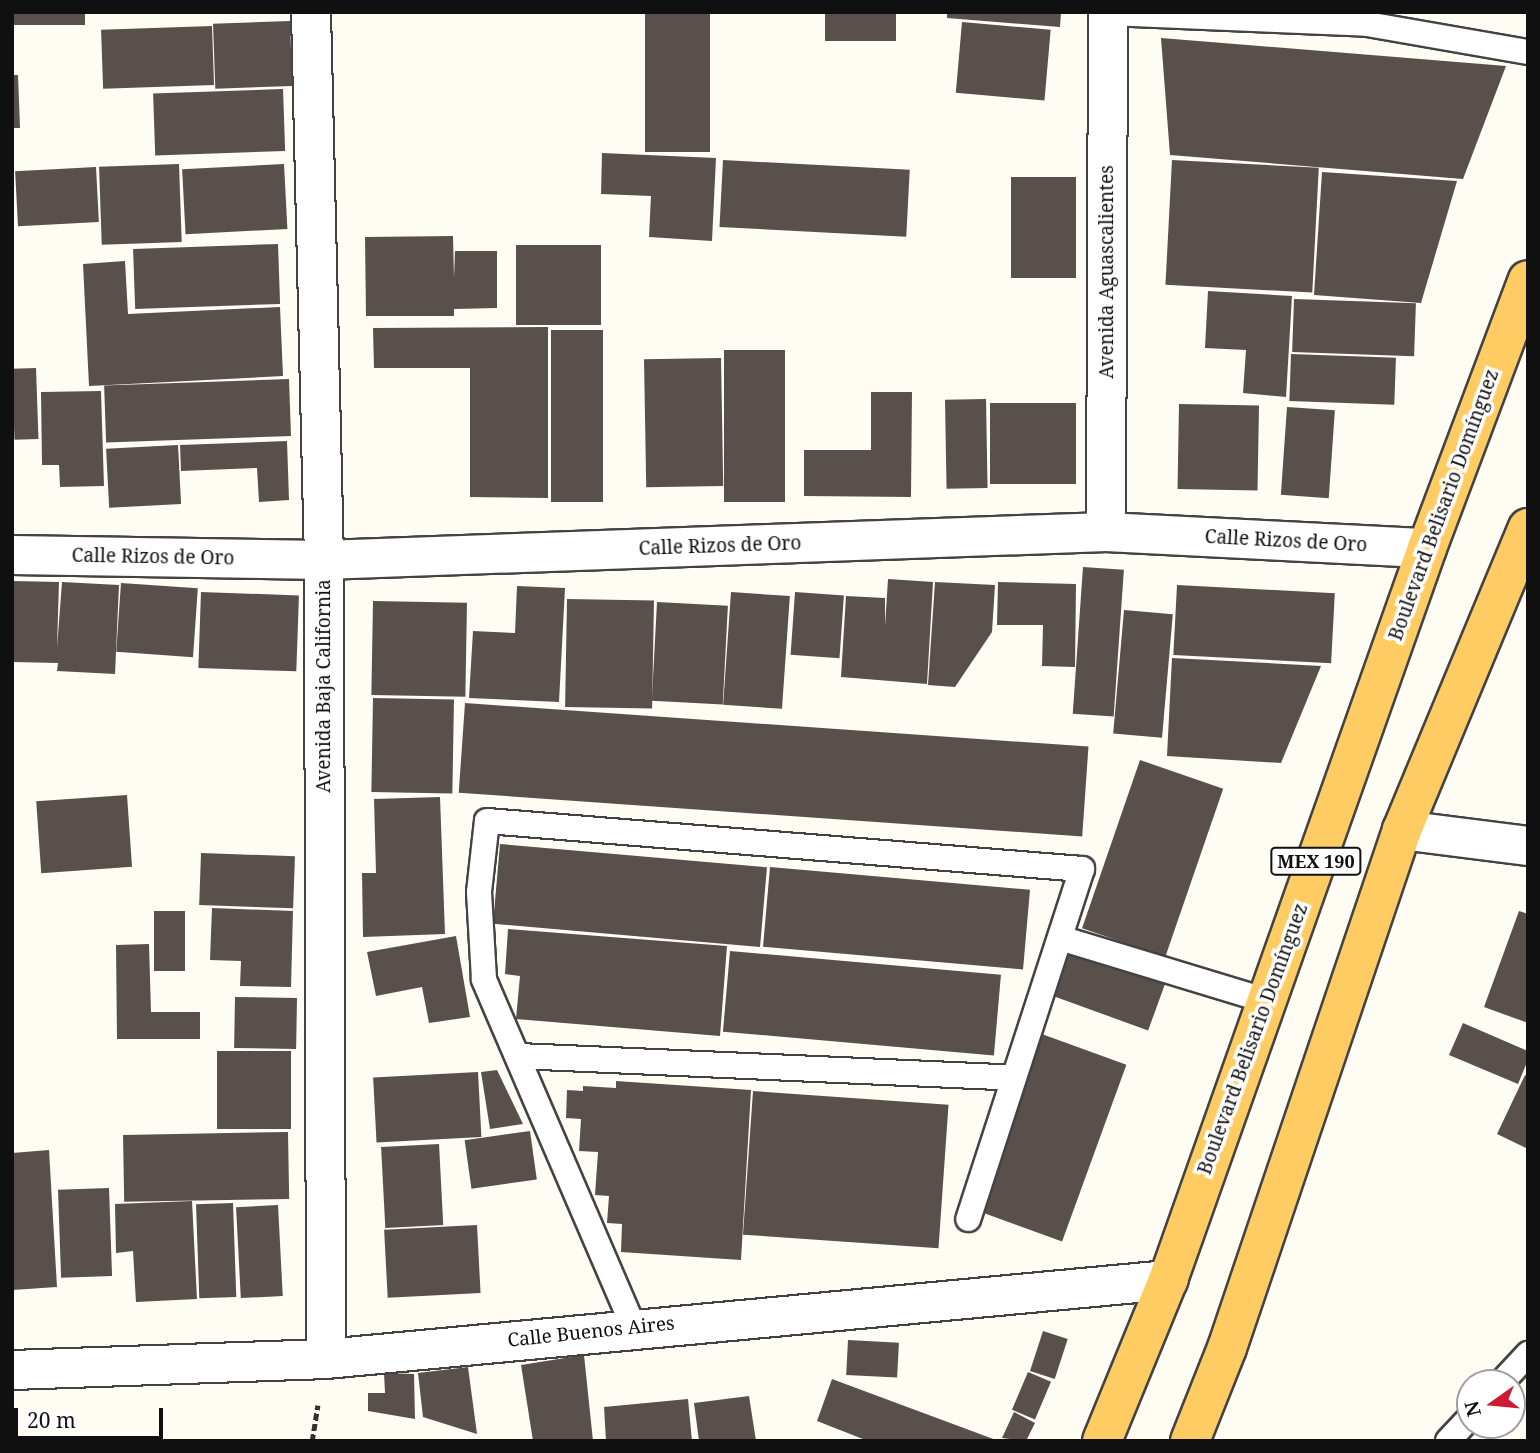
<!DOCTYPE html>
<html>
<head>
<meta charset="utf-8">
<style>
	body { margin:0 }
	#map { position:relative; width:1540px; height:1453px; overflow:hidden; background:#fffcf3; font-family:"Noto Serif",serif }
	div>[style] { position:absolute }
	.building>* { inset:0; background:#5a504b; transform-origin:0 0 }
	.path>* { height:4.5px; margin-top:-2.25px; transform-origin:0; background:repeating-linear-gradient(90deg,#323232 0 7px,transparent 0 10.5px) }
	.roads { filter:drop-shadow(2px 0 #434343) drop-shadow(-2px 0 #434343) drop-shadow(0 2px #434343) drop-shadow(0 -2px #434343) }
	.service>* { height:24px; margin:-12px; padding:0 12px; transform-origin:12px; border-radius:12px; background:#fff }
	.minor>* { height:38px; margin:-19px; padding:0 19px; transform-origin:19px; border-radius:19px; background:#fff }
	.primary>* { height:38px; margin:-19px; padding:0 19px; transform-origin:19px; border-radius:19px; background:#ffcc63 }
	span { translate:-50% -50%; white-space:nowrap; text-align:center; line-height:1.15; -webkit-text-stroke:7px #fff; paint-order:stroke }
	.shield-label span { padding:2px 5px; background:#fff; border:2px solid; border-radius:5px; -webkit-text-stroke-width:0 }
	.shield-label { font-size:18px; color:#101010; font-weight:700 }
	.street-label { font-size:19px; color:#101010 }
	.frame { position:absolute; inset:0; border:14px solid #101010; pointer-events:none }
	.north { position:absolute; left:1456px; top:1369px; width:70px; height:70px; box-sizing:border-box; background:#fff; border:2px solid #9f9f9f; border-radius:50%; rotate:255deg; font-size:19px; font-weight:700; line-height:28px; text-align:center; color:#101010 }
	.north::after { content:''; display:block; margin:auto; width:24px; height:32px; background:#cc1c33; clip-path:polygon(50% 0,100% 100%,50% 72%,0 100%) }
	.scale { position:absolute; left:14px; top:1408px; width:149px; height:32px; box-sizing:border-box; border:4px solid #101010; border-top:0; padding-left:9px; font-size:21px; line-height:24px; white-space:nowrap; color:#101010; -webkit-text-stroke:5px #fff; paint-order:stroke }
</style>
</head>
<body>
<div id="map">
	<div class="building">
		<i style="left:12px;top:12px;width:73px;height:13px"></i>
		<i style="left:645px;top:12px;width:65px;height:140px"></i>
		<i style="left:825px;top:12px;width:71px;height:29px"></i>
		<i style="clip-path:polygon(947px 12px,1061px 12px,1060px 27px,947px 18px)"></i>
		<i style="left:290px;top:21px;width:65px;height:77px;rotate:88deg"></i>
		<i style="left:962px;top:22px;width:89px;height:71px;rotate:5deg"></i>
		<i style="left:212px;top:26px;width:59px;height:111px;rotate:88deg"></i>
		<i style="clip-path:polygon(1161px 38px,1506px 66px,1463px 179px,1170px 155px)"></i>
		<i style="clip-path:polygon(12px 75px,18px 75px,20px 128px,12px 128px)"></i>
		<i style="left:283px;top:89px;width:62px;height:130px;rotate:88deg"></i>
		<i style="clip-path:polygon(602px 153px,716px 158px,712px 241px,649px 237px,651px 196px,601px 194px)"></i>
		<i style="left:723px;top:160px;width:187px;height:67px;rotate:3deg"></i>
		<i style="left:1172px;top:160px;width:147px;height:125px;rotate:3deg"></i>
		<i style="left:179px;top:164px;width:78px;height:80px;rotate:88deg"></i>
		<i style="left:284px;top:164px;width:65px;height:102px;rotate:87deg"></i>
		<i style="left:96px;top:167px;width:55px;height:81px;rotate:87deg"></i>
		<i style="clip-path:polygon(1322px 172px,1457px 181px,1421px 303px,1314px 295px)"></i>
		<i style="left:1011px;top:177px;width:65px;height:101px"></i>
		<i style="clip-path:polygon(453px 236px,454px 278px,455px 251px,497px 251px,497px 308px,454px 309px,454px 316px,366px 316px,365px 237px)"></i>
		<i style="left:278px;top:244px;width:60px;height:145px;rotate:88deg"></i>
		<i style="left:516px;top:245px;width:85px;height:80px"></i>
		<i style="clip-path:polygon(125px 261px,128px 314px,280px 307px,283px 376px,89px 386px,83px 264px)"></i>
		<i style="clip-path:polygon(1208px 291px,1292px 296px,1286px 397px,1243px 393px,1246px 350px,1205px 348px)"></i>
		<i style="left:1294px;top:299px;width:122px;height:53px;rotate:2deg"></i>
		<i style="clip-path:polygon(548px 327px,548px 498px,470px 497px,470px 368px,374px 368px,373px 328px)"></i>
		<i style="left:603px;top:330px;width:172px;height:52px;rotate:90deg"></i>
		<i style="left:724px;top:350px;width:61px;height:152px"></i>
		<i style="left:1291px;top:354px;width:105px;height:47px;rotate:2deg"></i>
		<i style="left:721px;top:358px;width:128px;height:77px;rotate:89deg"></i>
		<i style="left:36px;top:368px;width:71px;height:24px;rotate:88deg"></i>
		<i style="left:289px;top:379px;width:57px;height:185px;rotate:88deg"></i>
		<i style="clip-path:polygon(101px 391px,104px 486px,60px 487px,59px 465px,42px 465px,41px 392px)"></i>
		<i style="clip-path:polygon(871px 392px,912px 392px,911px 497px,804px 496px,804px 450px,871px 450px)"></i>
		<i style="left:986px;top:399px;width:89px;height:41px;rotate:89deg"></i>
		<i style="left:990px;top:403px;width:86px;height:81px"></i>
		<i style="left:1179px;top:404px;width:80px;height:85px;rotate:1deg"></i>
		<i style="left:1287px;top:407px;width:48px;height:88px;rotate:4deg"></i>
		<i style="clip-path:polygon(287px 441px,289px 500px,259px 502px,257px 468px,181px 471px,180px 445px)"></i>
		<i style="left:178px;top:445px;width:59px;height:72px;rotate:87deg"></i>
		<i style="left:1083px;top:567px;width:41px;height:147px;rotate:4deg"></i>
		<i style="clip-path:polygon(888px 579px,933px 582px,927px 684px,841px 677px,846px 596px,885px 598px,885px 626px)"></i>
		<i style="clip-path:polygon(12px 581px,59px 582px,57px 648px,62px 582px,119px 585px,115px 674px,57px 671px,58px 663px,12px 662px)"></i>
		<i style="clip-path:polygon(935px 582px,995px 585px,992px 632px,955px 687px,928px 685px)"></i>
		<i style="clip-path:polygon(998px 582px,1076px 584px,1075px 667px,1042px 666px,1043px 625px,997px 625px)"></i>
		<i style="left:121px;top:583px;width:77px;height:69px;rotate:4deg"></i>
		<i style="left:1177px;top:585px;width:158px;height:70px;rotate:3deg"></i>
		<i style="clip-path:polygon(517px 586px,565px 588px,559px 702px,469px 698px,473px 631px,515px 633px)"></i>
		<i style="left:201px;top:592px;width:98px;height:76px;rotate:2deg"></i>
		<i style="left:731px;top:592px;width:59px;height:113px;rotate:4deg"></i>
		<i style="left:795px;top:592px;width:49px;height:63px;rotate:4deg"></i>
		<i style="left:567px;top:599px;width:87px;height:108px;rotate:1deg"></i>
		<i style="left:373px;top:601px;width:94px;height:94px;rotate:1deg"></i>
		<i style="left:657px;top:602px;width:71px;height:99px;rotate:3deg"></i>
		<i style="left:1124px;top:610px;width:49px;height:124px;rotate:5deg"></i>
		<i style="clip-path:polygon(1172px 658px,1321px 666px,1281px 763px,1167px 756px)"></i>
		<i style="left:373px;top:698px;width:81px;height:94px;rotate:1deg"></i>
		<i style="left:465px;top:703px;width:625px;height:90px;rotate:4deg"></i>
		<i style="left:1140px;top:760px;width:88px;height:178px;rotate:19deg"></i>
		<i style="left:127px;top:795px;width:72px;height:91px;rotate:86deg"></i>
		<i style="clip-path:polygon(440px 797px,445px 934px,363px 937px,362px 873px,376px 873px,374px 799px)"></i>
		<i style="left:500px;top:844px;width:268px;height:80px;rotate:5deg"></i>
		<i style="left:201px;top:853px;width:94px;height:52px;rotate:2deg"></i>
		<i style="left:770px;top:867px;width:261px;height:80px;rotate:5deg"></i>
		<i style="clip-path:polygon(212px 908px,293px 911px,291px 987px,240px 986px,241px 961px,210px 960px)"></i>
		<i style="left:154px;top:911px;width:31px;height:60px"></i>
		<i style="clip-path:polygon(1519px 911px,1528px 914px,1528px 1023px,1484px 1007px)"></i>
		<i style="clip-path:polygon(508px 929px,727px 946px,720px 1036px,516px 1019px,520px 976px,505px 974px)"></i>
		<i style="clip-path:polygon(456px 936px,470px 1017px,429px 1023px,422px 987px,376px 996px,367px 952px)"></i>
		<i style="clip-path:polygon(149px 944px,151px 1012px,200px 1012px,200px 1039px,117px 1039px,116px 945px)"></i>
		<i style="left:1065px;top:946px;width:107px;height:51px;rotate:20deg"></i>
		<i style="left:730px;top:951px;width:272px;height:81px;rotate:5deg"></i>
		<i style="left:235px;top:997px;width:62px;height:51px;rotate:1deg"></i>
		<i style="clip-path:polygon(1463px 1023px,1528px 1051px,1528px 1060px,1518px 1084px,1449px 1055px)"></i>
		<i style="left:1039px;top:1033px;width:93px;height:188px;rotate:20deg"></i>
		<i style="left:217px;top:1051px;width:74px;height:78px"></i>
		<i style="clip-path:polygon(497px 1070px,523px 1124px,490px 1129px,481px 1072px)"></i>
		<i style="left:478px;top:1072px;width:65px;height:105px;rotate:87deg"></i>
		<i style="clip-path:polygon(1525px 1075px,1528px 1076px,1528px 1149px,1497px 1134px)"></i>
		<i style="clip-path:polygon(616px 1081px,751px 1090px,741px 1260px,621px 1252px,622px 1224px,607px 1223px,609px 1196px,595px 1195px,598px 1152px,579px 1151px,581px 1119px,566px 1118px,567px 1090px,583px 1091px,583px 1086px,616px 1088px)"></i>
		<i style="left:753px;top:1091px;width:196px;height:144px;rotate:4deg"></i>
		<i style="left:530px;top:1131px;width:49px;height:66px;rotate:82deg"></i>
		<i style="left:288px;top:1132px;width:67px;height:165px;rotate:89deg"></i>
		<i style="left:439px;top:1144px;width:81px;height:58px;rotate:87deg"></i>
		<i style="clip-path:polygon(49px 1150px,57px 1287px,12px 1290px,12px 1153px)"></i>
		<i style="left:109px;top:1188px;width:88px;height:51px;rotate:88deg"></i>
		<i style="clip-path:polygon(192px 1201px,197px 1299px,136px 1302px,133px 1251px,116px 1253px,115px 1204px)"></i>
		<i style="left:233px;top:1203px;width:94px;height:37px;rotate:88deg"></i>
		<i style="left:278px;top:1205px;width:91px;height:42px;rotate:87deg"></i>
		<i style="left:477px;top:1225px;width:68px;height:93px;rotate:87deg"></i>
		<i style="left:1043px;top:1331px;width:26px;height:42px;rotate:18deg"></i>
		<i style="left:848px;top:1340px;width:51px;height:35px;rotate:3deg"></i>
		<i style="clip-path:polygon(584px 1355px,593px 1441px,533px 1441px,521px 1365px)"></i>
		<i style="clip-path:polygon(468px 1367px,477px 1434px,423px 1417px,418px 1373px)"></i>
		<i style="left:1028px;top:1372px;width:25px;height:41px;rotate:23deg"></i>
		<i style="clip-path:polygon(384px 1373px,414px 1374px,415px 1419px,368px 1411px,368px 1393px,385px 1393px)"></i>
		<i style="clip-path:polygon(832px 1379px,996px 1440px,996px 1441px,868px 1441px,817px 1421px)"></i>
		<i style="clip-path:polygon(749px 1396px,756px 1441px,699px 1441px,694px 1403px)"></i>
		<i style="clip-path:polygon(688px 1399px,692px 1441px,606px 1441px,604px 1407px)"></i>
		<i style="clip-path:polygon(1014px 1412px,1035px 1423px,1026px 1441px,1002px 1438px)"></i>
	</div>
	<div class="path">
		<i style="left:312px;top:1441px;width:36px;rotate:-81deg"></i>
	</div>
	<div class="roads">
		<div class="service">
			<i style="left:1108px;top:13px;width:259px;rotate:2.4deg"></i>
			<i style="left:1367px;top:24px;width:163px;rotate:9.9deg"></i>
			<i style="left:1060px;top:938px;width:216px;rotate:16.9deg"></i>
			<i style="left:518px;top:1056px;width:496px;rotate:2.5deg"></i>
			<i style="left:634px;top:1328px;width:380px;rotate:-113.3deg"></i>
			<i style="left:484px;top:979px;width:87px;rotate:-93.3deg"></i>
			<i style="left:479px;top:892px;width:71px;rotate:-83.6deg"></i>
			<i style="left:487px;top:821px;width:597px;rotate:4.61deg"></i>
			<i style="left:1082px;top:869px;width:368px;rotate:108deg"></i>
			<i style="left:1501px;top:1383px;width:40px;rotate:-47deg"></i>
			<i style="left:1448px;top:1441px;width:33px;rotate:-47deg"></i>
		</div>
		<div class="minor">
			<i style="left:311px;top:12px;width:548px;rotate:88.64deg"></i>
			<i style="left:324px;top:560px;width:799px;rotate:89.86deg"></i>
			<i style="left:1106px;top:532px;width:520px;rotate:-89.78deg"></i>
			<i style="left:12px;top:555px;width:312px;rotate:0.9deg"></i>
			<i style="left:324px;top:560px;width:783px;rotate:-2.05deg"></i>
			<i style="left:1106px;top:532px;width:321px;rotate:2.9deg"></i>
			<i style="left:1402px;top:830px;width:127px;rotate:7.2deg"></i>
			<i style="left:12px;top:1370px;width:314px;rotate:-2deg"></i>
			<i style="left:326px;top:1359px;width:846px;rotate:-5.36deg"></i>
		</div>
		<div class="primary">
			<i style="left:1102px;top:1441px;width:174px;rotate:-67.7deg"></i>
			<i style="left:1168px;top:1280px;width:776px;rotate:-70.51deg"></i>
			<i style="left:1427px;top:548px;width:286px;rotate:-69.4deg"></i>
			<i style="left:1190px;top:1441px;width:100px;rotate:-68.3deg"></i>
			<i style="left:1227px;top:1348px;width:547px;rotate:-71.33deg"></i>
			<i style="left:1402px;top:830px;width:327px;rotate:-67.4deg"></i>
		</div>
	</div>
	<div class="shield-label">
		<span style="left:1316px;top:861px">MEX 190</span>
	</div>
	<div class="street-label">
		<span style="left:1107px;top:272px;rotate:-90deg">Avenida Aguascalientes</span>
		<span style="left:1444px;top:505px;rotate:-70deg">Boulevard Belisario Domínguez</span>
		<span style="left:1286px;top:541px;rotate:3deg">Calle Rizos de Oro</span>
		<span style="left:720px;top:546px;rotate:-2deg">Calle Rizos de Oro</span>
		<span style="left:153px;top:557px;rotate:1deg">Calle Rizos de Oro</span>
		<span style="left:324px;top:686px;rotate:-90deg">Avenida Baja California</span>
		<span style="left:1253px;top:1039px;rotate:-70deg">Boulevard Belisario Domínguez</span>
		<span style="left:591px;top:1332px;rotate:-6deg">Calle Buenos Aires</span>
	</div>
	<div class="frame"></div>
	<div class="north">N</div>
	<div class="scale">20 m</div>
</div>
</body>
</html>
